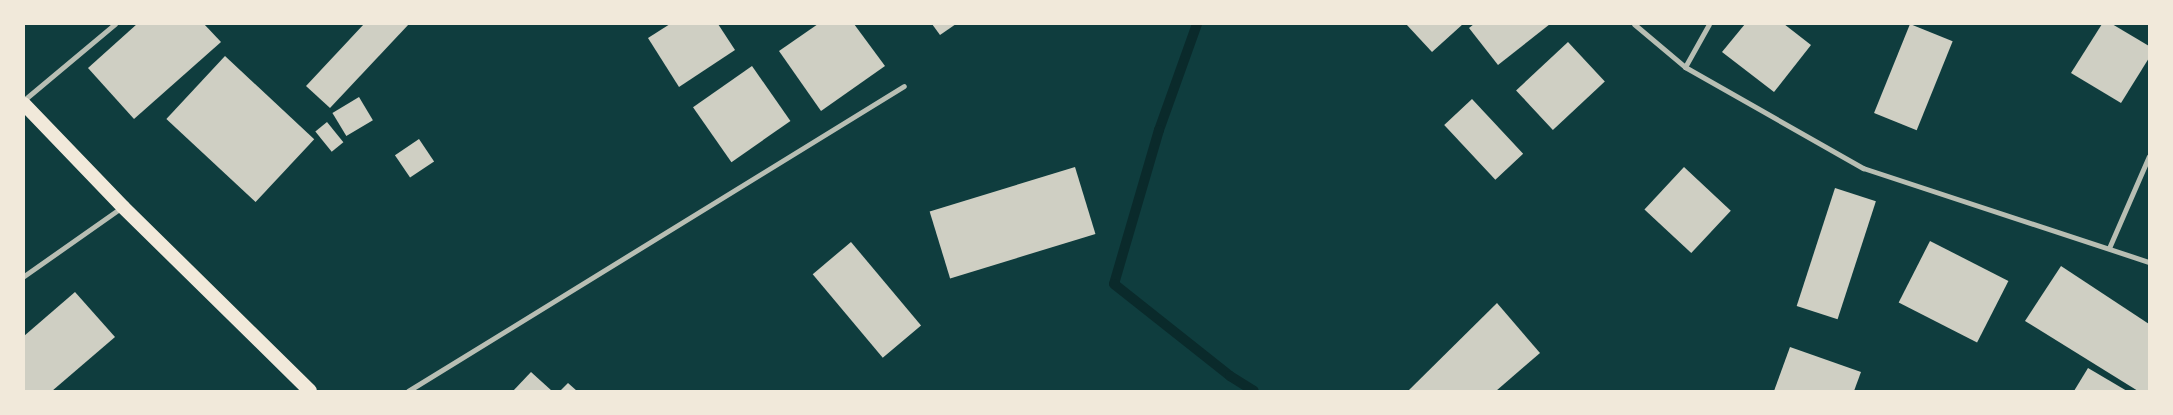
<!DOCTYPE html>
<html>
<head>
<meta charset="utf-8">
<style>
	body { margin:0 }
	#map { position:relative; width:2173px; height:415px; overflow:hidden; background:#0f3d3e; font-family:Mulish,sans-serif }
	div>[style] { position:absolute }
	.stream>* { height:10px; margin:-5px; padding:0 5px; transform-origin:5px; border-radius:5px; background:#0a2a2b }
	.building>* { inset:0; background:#cfcfc3; transform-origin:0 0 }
	.minor>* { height:5px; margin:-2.5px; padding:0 2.5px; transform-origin:2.5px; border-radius:2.5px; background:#b8beb3 }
	.trunk>* { height:14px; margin:-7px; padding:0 7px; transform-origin:7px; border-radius:7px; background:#f1e9da }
	span { translate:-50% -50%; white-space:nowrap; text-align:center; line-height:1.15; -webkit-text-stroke:4px #f1e9da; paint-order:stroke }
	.frame { position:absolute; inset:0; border:25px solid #f1e9da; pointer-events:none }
</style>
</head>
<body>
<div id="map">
	<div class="stream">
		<i style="left:1197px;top:24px;width:113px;rotate:109.7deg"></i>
		<i style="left:1159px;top:130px;width:160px;rotate:106.3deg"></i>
		<i style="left:1114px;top:284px;width:148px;rotate:38.4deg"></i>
		<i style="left:1230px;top:376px;width:28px;rotate:32deg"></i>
	</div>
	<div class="building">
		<i style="clip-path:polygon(137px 24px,204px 24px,221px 42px,134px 119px,88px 68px)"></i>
		<i style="clip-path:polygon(364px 24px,409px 24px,330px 108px,306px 86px)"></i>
		<i style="clip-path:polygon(670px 24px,718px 24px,735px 50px,679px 87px,648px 38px)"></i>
		<i style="clip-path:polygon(818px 24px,854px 24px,885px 66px,821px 111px,779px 51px)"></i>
		<i style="clip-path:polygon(932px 24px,956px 24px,940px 35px)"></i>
		<i style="clip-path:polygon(1406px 24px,1463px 24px,1432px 52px)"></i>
		<i style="clip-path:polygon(1474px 24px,1550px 24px,1498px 65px,1469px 28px)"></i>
		<i style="clip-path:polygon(1745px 24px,1784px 24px,1811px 45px,1774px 92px,1722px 52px)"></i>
		<i style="left:1910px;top:24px;width:46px;height:96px;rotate:22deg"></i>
		<i style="clip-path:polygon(2102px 24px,2112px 24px,2149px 46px,2149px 58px,2121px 103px,2071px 73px)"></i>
		<i style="left:1568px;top:42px;width:54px;height:71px;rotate:47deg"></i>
		<i style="left:225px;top:56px;width:122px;height:86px;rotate:43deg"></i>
		<i style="left:752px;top:66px;width:67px;height:72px;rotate:55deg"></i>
		<i style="left:359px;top:97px;width:27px;height:31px;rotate:59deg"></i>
		<i style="left:1472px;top:99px;width:75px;height:38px;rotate:47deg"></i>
		<i style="left:327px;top:122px;width:26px;height:15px;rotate:51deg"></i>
		<i style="left:419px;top:139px;width:27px;height:29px;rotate:56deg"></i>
		<i style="left:1075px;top:167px;width:70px;height:152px;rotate:73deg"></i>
		<i style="left:1684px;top:167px;width:64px;height:58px;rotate:43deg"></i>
		<i style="left:1835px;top:188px;width:43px;height:124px;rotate:18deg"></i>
		<i style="left:1930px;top:241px;width:88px;height:69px;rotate:27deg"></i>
		<i style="left:851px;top:242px;width:109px;height:50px;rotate:50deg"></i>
		<i style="clip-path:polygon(2061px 266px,2149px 324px,2149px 391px,2138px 391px,2025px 321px)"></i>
		<i style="clip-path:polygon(75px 292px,115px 337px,52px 391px,24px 391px,24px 336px)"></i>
		<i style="clip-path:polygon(1497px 303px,1540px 353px,1496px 391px,1408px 391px)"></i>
		<i style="clip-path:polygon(1790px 347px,1861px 372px,1854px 391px,1774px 391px)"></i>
		<i style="clip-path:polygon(2088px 368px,2127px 391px,2074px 391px)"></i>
		<i style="clip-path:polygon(531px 372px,552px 391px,513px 391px)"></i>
		<i style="clip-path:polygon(568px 383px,577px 391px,560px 391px)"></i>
	</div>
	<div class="minor">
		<i style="left:1634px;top:24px;width:67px;rotate:40.1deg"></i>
		<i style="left:1685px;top:67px;width:205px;rotate:29.6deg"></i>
		<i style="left:1863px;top:168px;width:301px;rotate:18.2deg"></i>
		<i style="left:1685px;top:67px;width:49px;rotate:-60.8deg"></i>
		<i style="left:24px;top:100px;width:119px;rotate:-39.9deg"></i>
		<i style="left:2109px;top:248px;width:100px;rotate:-66.5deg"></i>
		<i style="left:24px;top:276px;width:120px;rotate:-35.1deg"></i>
		<i style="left:408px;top:391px;width:582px;rotate:-31.59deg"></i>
	</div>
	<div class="trunk">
		<i style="left:24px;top:104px;width:143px;rotate:46.1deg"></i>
		<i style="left:123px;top:207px;width:262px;rotate:44.5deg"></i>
	</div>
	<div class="frame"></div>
</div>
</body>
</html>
